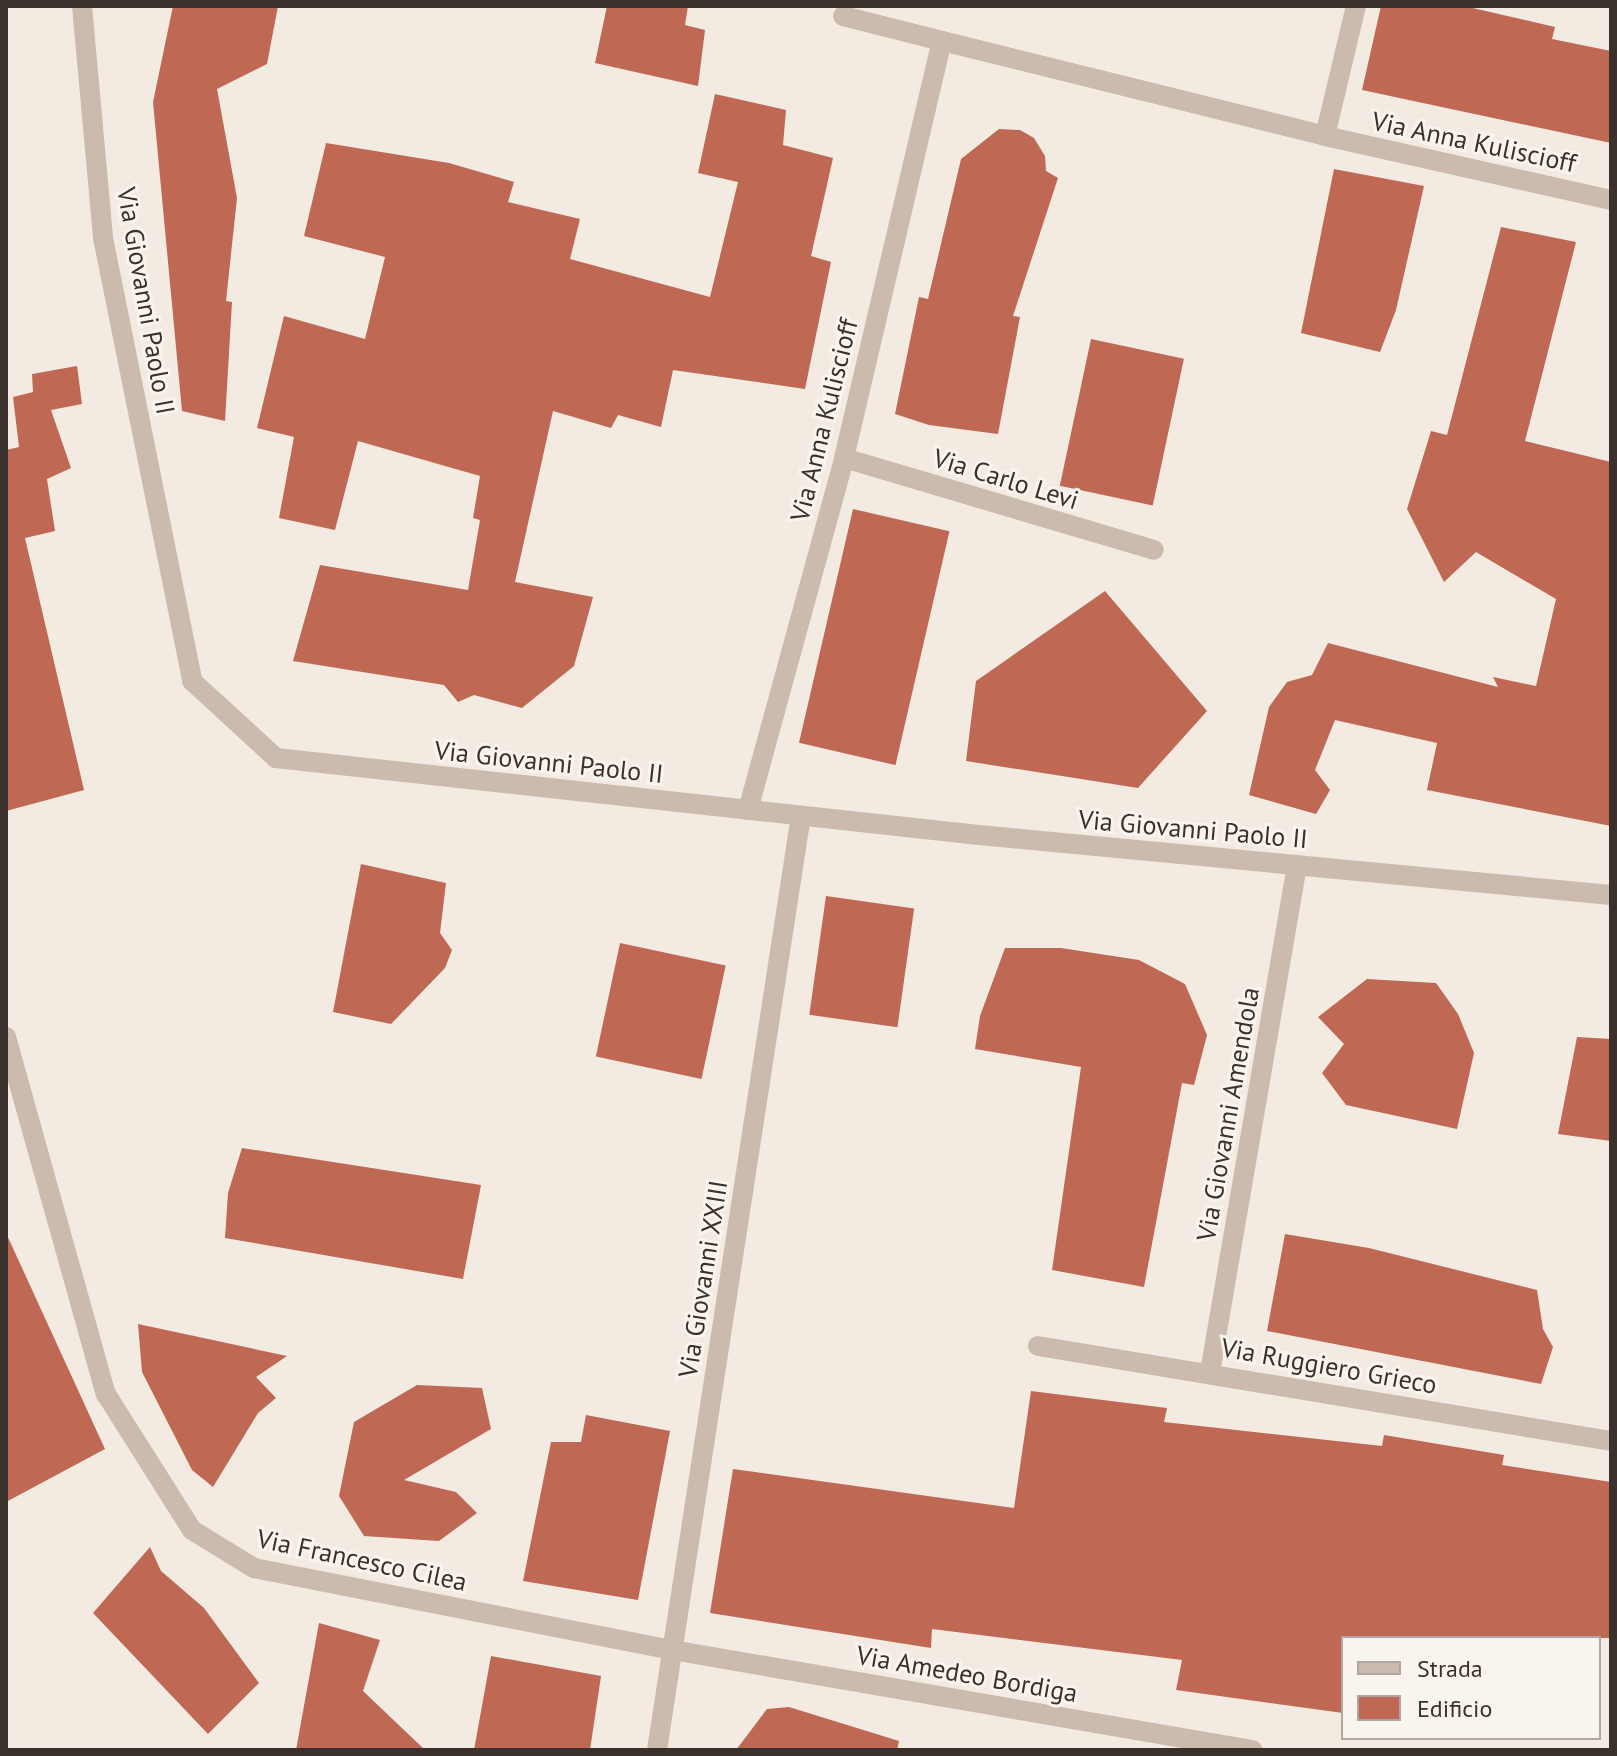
<!DOCTYPE html>
<html>
<head>
<meta charset="utf-8">
<style>
	body { margin:0 }
	#map { position:relative; width:1617px; height:1756px; overflow:hidden; background:#f3eae2; font-family:"PT Sans",sans-serif }
	div>[style] { position:absolute }
	.building>* { inset:0; background:#bf6954; transform-origin:0 0 }
	.minor>* { height:20px; margin:-10px; padding:0 10px; transform-origin:10px; border-radius:10px; background:#cbbaae }
	span { translate:-50% -50%; white-space:nowrap; text-align:center; line-height:1.15; -webkit-text-stroke:6px #faf4ef; paint-order:stroke }
	.street-label { font-size:26px; color:#3a302c }
	.frame { position:absolute; inset:0; border:8px solid #3a302c; pointer-events:none }
	.legend { position:absolute; left:1341px; top:1636px; width:260px; height:104px; box-sizing:border-box; background:#faf4ef; border:2px solid #ada6a1; margin:0; padding:10px 14px; list-style:none; font-size:24px; color:#3a302c }
	.legend li { display:flex; align-items:center; gap:16px; height:40px }
	.legend b { width:40px; border:2px solid #ada6a1 }
</style>
</head>
<body>
<div id="map">
	<div class="building">
		<i style="clip-path:polygon(173px 6px,278px 6px,267px 64px,217px 89px,237px 198px,226px 301px,232px 302px,225px 421px,182px 411px,153px 102px)"></i>
		<i style="clip-path:polygon(607px 6px,688px 6px,685px 25px,705px 30px,698px 86px,595px 63px)"></i>
		<i style="clip-path:polygon(1381px 6px,1464px 6px,1555px 27px,1552px 39px,1611px 51px,1611px 143px,1362px 90px)"></i>
		<i style="clip-path:polygon(715px 94px,786px 110px,783px 145px,833px 158px,811px 256px,831px 262px,805px 389px,673px 370px,661px 427px,618px 415px,611px 428px,553px 411px,515px 582px,593px 597px,574px 666px,522px 708px,474px 695px,458px 702px,444px 685px,293px 661px,320px 565px,468px 590px,480px 520px,473px 518px,480px 476px,358px 441px,335px 530px,279px 518px,294px 437px,257px 428px,284px 316px,365px 339px,385px 257px,304px 236px,326px 143px,449px 163px,514px 182px,508px 202px,580px 219px,570px 259px,710px 297px,738px 182px,698px 173px)"></i>
		<i style="clip-path:polygon(999px 129px,1020px 130px,1034px 138px,1045px 156px,1046px 171px,1058px 178px,1013px 316px,1020px 317px,998px 434px,929px 425px,895px 414px,919px 297px,928px 299px,961px 159px)"></i>
		<i style="clip-path:polygon(1334px 169px,1424px 186px,1396px 310px,1380px 352px,1301px 333px)"></i>
		<i style="clip-path:polygon(1501px 227px,1576px 242px,1525px 441px,1611px 462px,1611px 826px,1427px 790px,1437px 743px,1335px 720px,1315px 770px,1330px 790px,1316px 814px,1249px 795px,1269px 707px,1287px 682px,1312px 675px,1328px 643px,1498px 687px,1493px 677px,1536px 686px,1556px 599px,1476px 552px,1444px 582px,1407px 509px,1431px 431px,1447px 435px)"></i>
		<i style="left:1091px;top:339px;width:95px;height:150px;rotate:12deg"></i>
		<i style="clip-path:polygon(77px 366px,82px 404px,51px 410px,71px 468px,47px 479px,55px 531px,25px 538px,84px 790px,6px 811px,6px 450px,19px 447px,13px 397px,33px 392px,32px 374px)"></i>
		<i style="left:853px;top:509px;width:99px;height:240px;rotate:13deg"></i>
		<i style="clip-path:polygon(1105px 591px,1207px 711px,1138px 788px,966px 761px,976px 681px)"></i>
		<i style="clip-path:polygon(361px 864px,446px 883px,440px 933px,452px 950px,445px 968px,391px 1024px,333px 1012px)"></i>
		<i style="left:826px;top:896px;width:89px;height:120px;rotate:8deg"></i>
		<i style="left:620px;top:943px;width:108px;height:116px;rotate:12deg"></i>
		<i style="clip-path:polygon(1005px 948px,1061px 948px,1139px 960px,1185px 984px,1207px 1035px,1194px 1085px,1182px 1083px,1144px 1287px,1052px 1270px,1081px 1067px,975px 1049px,980px 1016px)"></i>
		<i style="clip-path:polygon(1367px 979px,1436px 983px,1458px 1014px,1474px 1053px,1457px 1129px,1346px 1105px,1322px 1073px,1344px 1044px,1318px 1017px)"></i>
		<i style="clip-path:polygon(1577px 1037px,1611px 1039px,1611px 1141px,1558px 1134px)"></i>
		<i style="clip-path:polygon(242px 1148px,481px 1185px,463px 1279px,225px 1238px,228px 1193px)"></i>
		<i style="clip-path:polygon(6px 1233px,105px 1449px,6px 1502px)"></i>
		<i style="clip-path:polygon(1285px 1234px,1369px 1248px,1537px 1290px,1543px 1329px,1553px 1347px,1541px 1384px,1267px 1331px)"></i>
		<i style="clip-path:polygon(138px 1324px,287px 1356px,256px 1377px,276px 1398px,258px 1413px,213px 1487px,192px 1470px,142px 1372px)"></i>
		<i style="clip-path:polygon(417px 1385px,482px 1388px,491px 1429px,404px 1480px,456px 1492px,477px 1513px,439px 1541px,364px 1536px,339px 1496px,354px 1422px)"></i>
		<i style="clip-path:polygon(1031px 1391px,1167px 1408px,1164px 1422px,1382px 1446px,1384px 1435px,1504px 1455px,1502px 1465px,1611px 1482px,1611px 1638px,1343px 1638px,1343px 1713px,1176px 1690px,1182px 1660px,932px 1629px,931px 1648px,710px 1613px,733px 1469px,1014px 1508px)"></i>
		<i style="clip-path:polygon(586px 1415px,670px 1431px,638px 1600px,523px 1581px,551px 1442px,581px 1442px)"></i>
		<i style="clip-path:polygon(150px 1547px,161px 1571px,204px 1608px,259px 1683px,208px 1734px,93px 1613px)"></i>
		<i style="clip-path:polygon(319px 1623px,380px 1640px,363px 1691px,425px 1750px,296px 1750px)"></i>
		<i style="clip-path:polygon(491px 1656px,601px 1676px,590px 1750px,474px 1750px)"></i>
		<i style="clip-path:polygon(789px 1707px,899px 1741px,897px 1750px,736px 1750px,767px 1709px)"></i>
	</div>
	<div class="minor">
		<i style="left:82px;top:6px;width:233px;rotate:84.8deg"></i>
		<i style="left:103px;top:238px;width:452px;rotate:78.6deg"></i>
		<i style="left:192px;top:681px;width:114px;rotate:42.5deg"></i>
		<i style="left:276px;top:758px;width:707px;rotate:6.25deg"></i>
		<i style="left:979px;top:835px;width:635px;rotate:5.42deg"></i>
		<i style="left:843px;top:16px;width:102px;rotate:14.2deg"></i>
		<i style="left:1325px;top:136px;width:293px;rotate:12.6deg"></i>
		<i style="left:844px;top:458px;width:323px;rotate:16.5deg"></i>
		<i style="left:748px;top:810px;width:365px;rotate:-74.7deg"></i>
		<i style="left:844px;top:458px;width:428px;rotate:-76.8deg"></i>
		<i style="left:942px;top:41px;width:395px;rotate:13.9deg"></i>
		<i style="left:1325px;top:136px;width:134px;rotate:-76.6deg"></i>
		<i style="left:6px;top:1037px;width:371px;rotate:74.4deg"></i>
		<i style="left:106px;top:1394px;width:161px;rotate:57.7deg"></i>
		<i style="left:192px;top:1530px;width:73px;rotate:31.5deg"></i>
		<i style="left:254px;top:1568px;width:426px;rotate:11.1deg"></i>
		<i style="left:672px;top:1650px;width:589px;rotate:9.78deg"></i>
		<i style="left:1038px;top:1346px;width:581px;rotate:9.41deg"></i>
		<i style="left:1210px;top:1372px;width:514px;rotate:-80.26deg"></i>
		<i style="left:657px;top:1750px;width:945px;rotate:-81.24deg"></i>
	</div>
	<div class="street-label">
		<span style="left:1474px;top:142px;rotate:12deg">Via Anna Kuliscioff</span>
		<span style="left:146px;top:301px;rotate:80deg">Via Giovanni Paolo II</span>
		<span style="left:824px;top:420px;rotate:-76deg">Via Anna Kuliscioff</span>
		<span style="left:1006px;top:479px;rotate:17deg">Via Carlo Levi</span>
		<span style="left:549px;top:762px;rotate:6deg">Via Giovanni Paolo II</span>
		<span style="left:1193px;top:829px;rotate:5deg">Via Giovanni Paolo II</span>
		<span style="left:1228px;top:1114px;rotate:-80deg">Via Giovanni Amendola</span>
		<span style="left:703px;top:1279px;rotate:-81deg">Via Giovanni XXIII</span>
		<span style="left:1329px;top:1366px;rotate:10deg">Via Ruggiero Grieco</span>
		<span style="left:362px;top:1560px;rotate:12deg">Via Francesco Cilea</span>
		<span style="left:967px;top:1674px;rotate:10deg">Via Amedeo Bordiga</span>
	</div>
	<div class="frame"></div>
	<ul class="legend">
	<li><b style="height:10px;background:#cbbaae"></b>Strada</li>
	<li><b style="height:22px;background:#bf6954"></b>Edificio</li>
	</ul>
</div>
</body>
</html>
